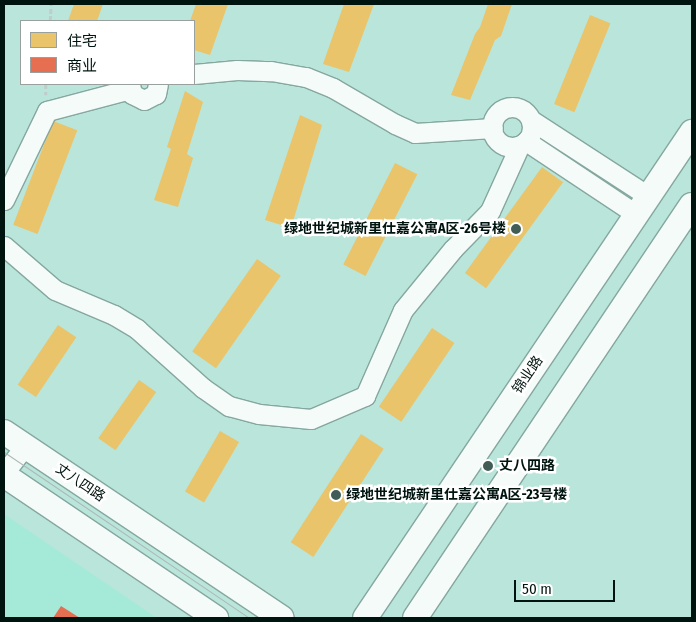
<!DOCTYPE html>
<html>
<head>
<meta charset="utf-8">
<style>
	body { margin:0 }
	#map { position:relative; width:696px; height:622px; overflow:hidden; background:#bae5da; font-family:"Fira Sans Condensed","Noto Sans SC",sans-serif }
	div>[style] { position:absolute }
	.built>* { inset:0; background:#a5ead9 }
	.homes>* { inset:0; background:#e9c46a; transform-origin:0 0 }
	.shops>* { inset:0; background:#e76f51 }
	.path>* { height:2.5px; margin-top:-1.25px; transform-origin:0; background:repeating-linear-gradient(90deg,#c0ccca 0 5px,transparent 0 7.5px) }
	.roads { filter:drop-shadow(1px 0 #85a79f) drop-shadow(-1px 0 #85a79f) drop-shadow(0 1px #85a79f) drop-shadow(0 -1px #85a79f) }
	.minor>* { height:19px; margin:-9.5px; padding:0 9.5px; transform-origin:9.5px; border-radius:9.5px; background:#f5fbf9 }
	.minor>.ring { margin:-9.5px; padding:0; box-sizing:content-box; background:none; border:19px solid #f5fbf9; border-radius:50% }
	.major>* { height:24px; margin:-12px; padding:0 12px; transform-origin:12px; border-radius:12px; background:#f5fbf9 }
	.tram>* { height:1px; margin:-0.5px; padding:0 0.5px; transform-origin:0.5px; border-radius:0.5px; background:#aeb8b5 }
	.dots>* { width:14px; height:14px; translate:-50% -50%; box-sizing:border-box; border:2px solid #fff; border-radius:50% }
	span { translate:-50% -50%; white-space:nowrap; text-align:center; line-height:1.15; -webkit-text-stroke:5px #fff; paint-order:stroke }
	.poi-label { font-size:14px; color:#00140f; font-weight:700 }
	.right { translate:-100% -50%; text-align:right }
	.left { translate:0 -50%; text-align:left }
	.street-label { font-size:14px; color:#00140f }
	.frame { position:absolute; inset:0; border:5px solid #00140f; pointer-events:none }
	.legend { position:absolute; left:20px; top:20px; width:175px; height:65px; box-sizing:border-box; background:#fff; border:1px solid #99a19f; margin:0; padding:6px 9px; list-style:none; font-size:15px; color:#00140f }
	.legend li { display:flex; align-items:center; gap:10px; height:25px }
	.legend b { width:25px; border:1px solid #99a19f }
	.scale { position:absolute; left:514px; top:580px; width:101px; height:22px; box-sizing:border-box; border:2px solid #00140f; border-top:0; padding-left:6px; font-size:15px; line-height:18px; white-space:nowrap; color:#00140f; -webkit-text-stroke:4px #fff; paint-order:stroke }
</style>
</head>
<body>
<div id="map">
	<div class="built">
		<i style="clip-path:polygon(4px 514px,157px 618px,4px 618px)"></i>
	</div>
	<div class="homes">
		<i style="clip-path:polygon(74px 4px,103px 4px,97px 21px,68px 21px)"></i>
		<i style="clip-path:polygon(196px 4px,228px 4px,210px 55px,194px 50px,194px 21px,190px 21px)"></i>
		<i style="clip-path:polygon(344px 4px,374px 4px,349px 72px,323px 64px)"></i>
		<i style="clip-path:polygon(488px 4px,512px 4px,501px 36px,495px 40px,470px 100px,451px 95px,475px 34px,480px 27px)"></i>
		<i style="left:590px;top:15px;width:22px;height:96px;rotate:22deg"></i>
		<i style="clip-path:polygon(185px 91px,203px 102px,187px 154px,193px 158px,178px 207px,154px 200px,171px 149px,167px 147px)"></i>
		<i style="clip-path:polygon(300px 115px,322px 125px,291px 228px,265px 220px)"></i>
		<i style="left:53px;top:121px;width:26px;height:111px;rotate:21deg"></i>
		<i style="left:395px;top:163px;width:25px;height:114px;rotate:27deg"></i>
		<i style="left:542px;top:167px;width:26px;height:131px;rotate:36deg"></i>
		<i style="left:257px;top:259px;width:29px;height:113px;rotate:35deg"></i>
		<i style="left:58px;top:325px;width:22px;height:72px;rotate:34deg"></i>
		<i style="left:432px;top:328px;width:27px;height:95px;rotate:34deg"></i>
		<i style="left:139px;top:380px;width:21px;height:71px;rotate:35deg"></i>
		<i style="left:220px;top:431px;width:22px;height:70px;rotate:30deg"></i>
		<i style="left:361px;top:434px;width:27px;height:129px;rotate:33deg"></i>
	</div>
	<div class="shops">
		<i style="clip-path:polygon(61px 606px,80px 618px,53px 618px)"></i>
	</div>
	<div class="path">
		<i style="left:50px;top:21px;width:17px;rotate:-87deg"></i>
		<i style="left:46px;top:84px;width:11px;rotate:90deg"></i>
	</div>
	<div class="roads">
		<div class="minor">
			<i style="left:194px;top:74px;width:43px;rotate:-5.3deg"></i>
			<i style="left:237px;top:70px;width:34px;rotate:2deg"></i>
			<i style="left:271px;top:71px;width:36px;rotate:10deg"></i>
			<i style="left:306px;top:77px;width:29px;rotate:22deg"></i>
			<i style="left:333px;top:88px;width:72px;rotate:30.1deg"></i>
			<i style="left:395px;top:124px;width:22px;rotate:24deg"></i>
			<i style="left:415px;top:133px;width:78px;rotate:-3.7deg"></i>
			<i style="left:130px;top:84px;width:10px;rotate:79deg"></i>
			<i style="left:132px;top:94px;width:13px;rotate:27deg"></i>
			<i style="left:144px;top:100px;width:13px;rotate:-27deg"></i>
			<i style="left:156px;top:94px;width:10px;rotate:-79deg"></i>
			<i class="ring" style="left:492px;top:107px;width:21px;height:21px"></i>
			<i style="left:531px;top:120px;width:140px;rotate:33deg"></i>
			<i style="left:526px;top:141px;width:132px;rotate:33.6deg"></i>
			<i style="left:4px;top:200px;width:99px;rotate:-64.2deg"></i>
			<i style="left:47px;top:111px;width:86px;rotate:-14.8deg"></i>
			<i style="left:4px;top:246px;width:67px;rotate:40.8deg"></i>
			<i style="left:55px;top:290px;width:64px;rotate:23deg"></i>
			<i style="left:114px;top:315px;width:27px;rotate:31deg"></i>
			<i style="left:137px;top:329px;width:89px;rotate:41.8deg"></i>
			<i style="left:203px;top:388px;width:32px;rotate:35deg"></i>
			<i style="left:229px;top:406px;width:31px;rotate:15deg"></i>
			<i style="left:259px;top:414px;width:52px;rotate:5.5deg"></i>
			<i style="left:311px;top:419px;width:59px;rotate:-23.1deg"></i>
			<i style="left:365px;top:396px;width:94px;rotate:-66.2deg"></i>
			<i style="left:403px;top:310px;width:79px;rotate:-50.7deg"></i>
			<i style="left:453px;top:249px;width:53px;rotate:-45.8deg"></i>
			<i style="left:490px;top:211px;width:72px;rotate:-65.6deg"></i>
			<i style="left:4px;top:473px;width:34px;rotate:-52deg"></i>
		</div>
		<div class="major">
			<i style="left:4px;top:432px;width:334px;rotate:33.8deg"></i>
			<i style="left:4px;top:475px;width:256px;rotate:34deg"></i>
			<i style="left:365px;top:618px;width:586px;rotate:-56.07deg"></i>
			<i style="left:415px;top:618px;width:497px;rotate:-56.2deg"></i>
		</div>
	</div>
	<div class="tram">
		<i style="left:4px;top:452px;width:296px;rotate:34.1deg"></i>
	</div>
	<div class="dots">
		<i style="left:516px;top:229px;background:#415d56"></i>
		<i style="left:488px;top:466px;background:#415d56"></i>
		<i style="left:336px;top:495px;background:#415d56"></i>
	</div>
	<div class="poi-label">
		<span class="right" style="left:506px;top:229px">绿地世纪城新里仕嘉公寓A区-26号楼</span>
		<span class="left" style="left:499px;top:466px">丈八四路</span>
		<span class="left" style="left:346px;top:495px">绿地世纪城新里仕嘉公寓A区-23号楼</span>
	</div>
	<div class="street-label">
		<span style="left:528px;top:375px;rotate:-56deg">锦业路</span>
		<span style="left:80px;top:483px;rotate:34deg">丈八四路</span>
	</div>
	<div class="frame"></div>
	<ul class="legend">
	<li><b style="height:14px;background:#e9c46a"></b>住宅</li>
	<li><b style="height:14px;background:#e76f51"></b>商业</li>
	</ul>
	<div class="scale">50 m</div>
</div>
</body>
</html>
